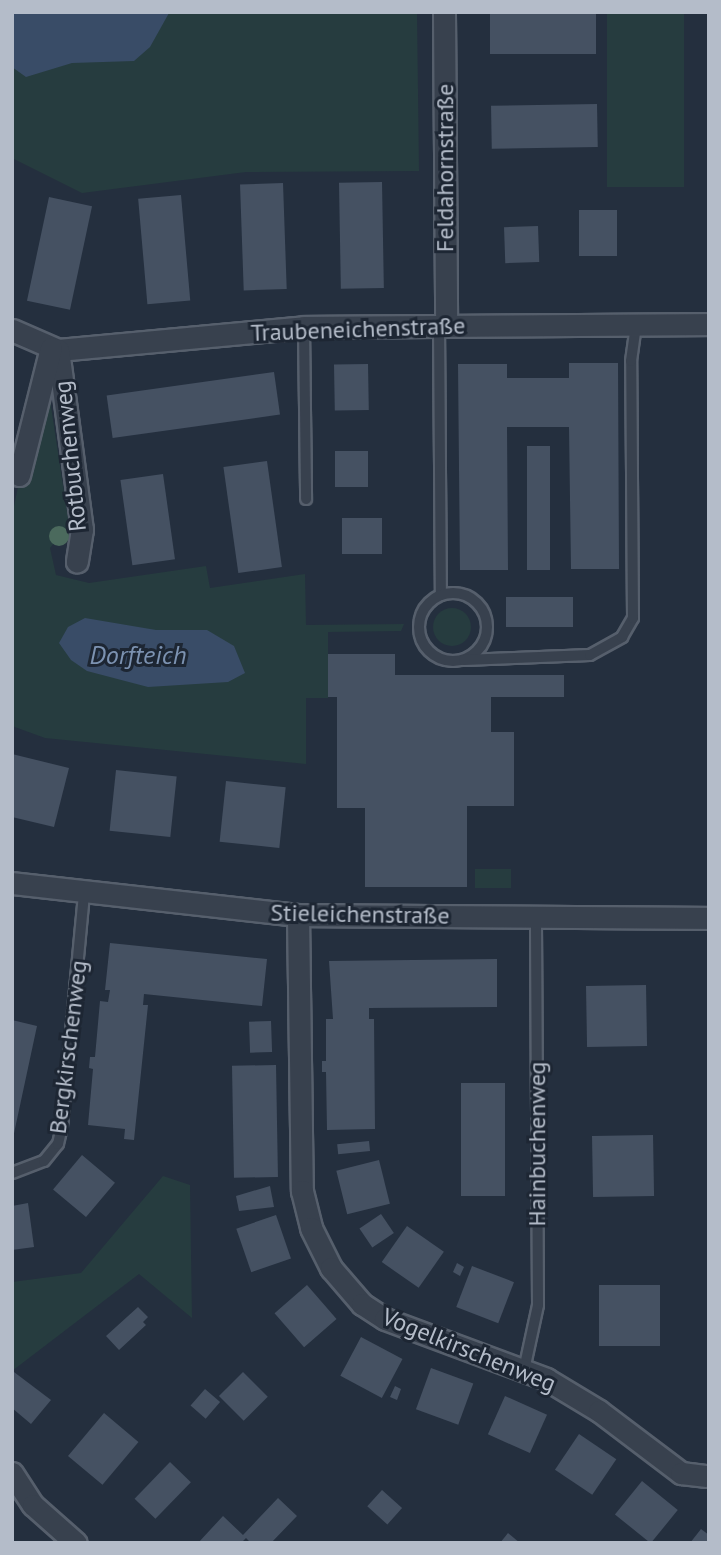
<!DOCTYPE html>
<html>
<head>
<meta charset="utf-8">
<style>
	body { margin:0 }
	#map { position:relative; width:721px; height:1555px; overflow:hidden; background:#242f3e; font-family:"PT Sans",sans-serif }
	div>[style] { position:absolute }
	.green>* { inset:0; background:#263c3f; transform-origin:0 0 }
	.round { border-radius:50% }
	.water>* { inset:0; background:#394c67 }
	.building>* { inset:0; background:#455162; transform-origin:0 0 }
	.roads { filter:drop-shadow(2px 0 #565f6c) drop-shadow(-2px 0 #565f6c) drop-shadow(0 2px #565f6c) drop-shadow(0 -2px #565f6c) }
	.service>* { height:10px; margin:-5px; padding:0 5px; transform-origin:5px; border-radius:5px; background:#38414e }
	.service>.ring { margin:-5px; padding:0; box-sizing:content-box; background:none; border:10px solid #38414e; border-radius:50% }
	.minor>* { height:21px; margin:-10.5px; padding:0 10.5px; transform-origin:10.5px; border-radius:10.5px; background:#38414e }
	.trees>* { width:20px; height:20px; margin:-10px; border-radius:50%; background:#4b6a5d }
	span { translate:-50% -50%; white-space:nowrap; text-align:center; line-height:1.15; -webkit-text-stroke:6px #1d2633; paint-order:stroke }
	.street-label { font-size:24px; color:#b4bcc9 }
	.water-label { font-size:26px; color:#7c92b1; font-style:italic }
	.frame { position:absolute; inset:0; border:14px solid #b4bcc9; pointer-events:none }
</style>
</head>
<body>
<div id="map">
	<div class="green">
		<i style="clip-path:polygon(12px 12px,417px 12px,419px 171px,246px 172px,82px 193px,12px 158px)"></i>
		<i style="left:607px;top:12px;width:77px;height:175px"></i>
		<i style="clip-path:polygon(50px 400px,69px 525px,50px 548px,56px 575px,89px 583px,206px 566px,210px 588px,305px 574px,306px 625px,404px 624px,401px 631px,328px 632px,328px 698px,306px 698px,306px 764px,45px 738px,12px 726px,12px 515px,20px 478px,31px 480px)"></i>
		<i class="round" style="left:433px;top:608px;width:38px;height:38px"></i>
		<i style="left:475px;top:869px;width:36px;height:19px"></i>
		<i style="clip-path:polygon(163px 1176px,190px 1185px,192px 1318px,139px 1274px,12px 1371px,12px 1282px,81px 1273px)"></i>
	</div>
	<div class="water">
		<i style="clip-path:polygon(12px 12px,168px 12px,169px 13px,150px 47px,134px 61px,72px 63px,26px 77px,12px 67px)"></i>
		<i style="clip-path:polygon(85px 618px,156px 630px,207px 630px,234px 646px,245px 673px,228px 682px,148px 687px,87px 671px,71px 660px,59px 643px,68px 627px)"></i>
	</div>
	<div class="building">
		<i style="left:490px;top:12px;width:106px;height:42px"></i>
		<i style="left:597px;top:104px;width:43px;height:106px;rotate:89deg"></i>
		<i style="left:382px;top:182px;width:106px;height:43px;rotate:89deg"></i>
		<i style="left:283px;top:183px;width:106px;height:43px;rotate:88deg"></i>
		<i style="left:181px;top:195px;width:106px;height:43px;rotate:85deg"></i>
		<i style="left:49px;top:197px;width:44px;height:106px;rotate:12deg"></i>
		<i style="left:579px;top:210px;width:38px;height:46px"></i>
		<i style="left:538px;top:226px;width:36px;height:34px;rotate:88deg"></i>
		<i style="clip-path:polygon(569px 363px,618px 363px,619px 569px,571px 569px,569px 427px,507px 427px,508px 570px,460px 570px,458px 364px,507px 364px,507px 378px,569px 378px)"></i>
		<i style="left:368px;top:364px;width:46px;height:34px;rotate:89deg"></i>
		<i style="left:274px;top:372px;width:43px;height:169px;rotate:82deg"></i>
		<i style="left:527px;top:446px;width:23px;height:124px"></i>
		<i style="left:335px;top:451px;width:33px;height:36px"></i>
		<i style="left:267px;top:461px;width:107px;height:44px;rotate:82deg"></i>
		<i style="left:163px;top:474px;width:86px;height:43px;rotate:82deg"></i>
		<i style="left:342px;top:518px;width:40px;height:36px"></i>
		<i style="left:573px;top:597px;width:30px;height:67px;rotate:90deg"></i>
		<i style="clip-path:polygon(328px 654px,395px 654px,395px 675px,564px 675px,564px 697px,491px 697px,491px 732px,514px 732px,514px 806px,467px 806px,467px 887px,365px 887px,365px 808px,337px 808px,337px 697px,328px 697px)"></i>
		<i style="clip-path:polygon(12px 754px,69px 768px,54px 827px,12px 817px)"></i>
		<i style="left:116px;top:770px;width:61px;height:61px;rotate:6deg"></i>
		<i style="left:226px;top:781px;width:60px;height:61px;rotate:6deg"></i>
		<i style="clip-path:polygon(110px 943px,267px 959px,262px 1006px,144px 994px,143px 1005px,148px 1005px,134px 1140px,124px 1139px,125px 1129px,88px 1125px,93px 1069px,89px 1068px,90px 1057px,95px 1057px,100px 1001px,108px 1002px,110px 990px,105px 990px)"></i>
		<i style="clip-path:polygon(497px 959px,497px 1007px,369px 1008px,369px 1019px,374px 1019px,375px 1129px,327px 1130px,326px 1072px,322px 1072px,322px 1061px,326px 1061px,326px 1019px,333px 1019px,329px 961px)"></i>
		<i style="left:646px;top:985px;width:61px;height:60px;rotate:89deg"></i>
		<i style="clip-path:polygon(12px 1020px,37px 1026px,13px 1138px,12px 1137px)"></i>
		<i style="left:271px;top:1021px;width:31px;height:22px;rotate:88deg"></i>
		<i style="left:276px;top:1065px;width:112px;height:44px;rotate:89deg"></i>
		<i style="left:461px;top:1083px;width:44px;height:113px"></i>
		<i style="left:653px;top:1135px;width:61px;height:61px;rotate:89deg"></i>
		<i style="left:369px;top:1141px;width:10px;height:32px;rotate:84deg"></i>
		<i style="left:82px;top:1155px;width:43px;height:45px;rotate:40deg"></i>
		<i style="left:379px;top:1160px;width:45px;height:44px;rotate:76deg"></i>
		<i style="clip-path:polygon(270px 1186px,274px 1207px,239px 1211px,236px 1196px)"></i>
		<i style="clip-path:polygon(28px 1203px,34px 1247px,12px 1250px,12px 1206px)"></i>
		<i style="left:381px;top:1214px;width:23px;height:26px;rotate:56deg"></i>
		<i style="left:276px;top:1215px;width:46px;height:42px;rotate:71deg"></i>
		<i style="left:407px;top:1226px;width:45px;height:44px;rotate:35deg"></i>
		<i style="clip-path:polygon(457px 1263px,464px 1267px,460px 1276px,453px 1272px)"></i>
		<i style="left:472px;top:1266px;width:45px;height:44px;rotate:21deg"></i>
		<i style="left:307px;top:1285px;width:45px;height:43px;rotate:49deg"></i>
		<i style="left:660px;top:1285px;width:61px;height:61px;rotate:90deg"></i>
		<i style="clip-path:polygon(138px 1307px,148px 1317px,143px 1322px,146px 1325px,119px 1350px,106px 1336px)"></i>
		<i style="left:361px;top:1337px;width:47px;height:44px;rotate:28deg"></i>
		<i style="left:431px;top:1368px;width:45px;height:44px;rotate:20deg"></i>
		<i style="clip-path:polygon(14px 1372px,51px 1400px,31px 1424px,12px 1408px)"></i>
		<i style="left:243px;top:1372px;width:35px;height:34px;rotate:45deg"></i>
		<i style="clip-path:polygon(395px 1386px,401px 1389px,397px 1400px,390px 1397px)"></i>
		<i style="left:205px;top:1389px;width:20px;height:22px;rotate:41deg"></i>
		<i style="left:505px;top:1396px;width:46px;height:42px;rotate:24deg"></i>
		<i style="left:104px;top:1413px;width:45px;height:56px;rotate:40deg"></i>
		<i style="left:579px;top:1434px;width:45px;height:43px;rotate:34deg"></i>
		<i style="left:170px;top:1462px;width:29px;height:51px;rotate:44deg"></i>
		<i style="left:642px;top:1481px;width:46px;height:43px;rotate:39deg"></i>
		<i style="left:382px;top:1490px;width:27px;height:22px;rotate:42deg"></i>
		<i style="clip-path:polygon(278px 1498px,297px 1516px,271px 1543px,251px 1543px,246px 1538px,241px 1543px,198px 1543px,223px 1516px,243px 1535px)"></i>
		<i style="clip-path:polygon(701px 1529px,709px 1535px,709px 1543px,690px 1543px)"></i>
		<i style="clip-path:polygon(508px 1533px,520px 1543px,500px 1543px)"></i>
	</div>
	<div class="roads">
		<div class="service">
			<i style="left:439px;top:324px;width:271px;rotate:89.6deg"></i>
			<i style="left:304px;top:327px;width:172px;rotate:89.3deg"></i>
			<i class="ring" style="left:419px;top:593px;width:58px;height:58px"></i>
			<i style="left:464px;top:660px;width:126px;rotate:-2.3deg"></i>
			<i style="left:590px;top:655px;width:37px;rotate:-29deg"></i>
			<i style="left:622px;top:637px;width:22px;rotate:-60deg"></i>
			<i style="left:633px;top:618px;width:257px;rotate:-90.4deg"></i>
			<i style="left:631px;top:361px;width:36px;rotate:-82deg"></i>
			<i style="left:12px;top:1173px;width:34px;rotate:-21deg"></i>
			<i style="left:44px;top:1161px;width:22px;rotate:-51deg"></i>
			<i style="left:58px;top:1144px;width:17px;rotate:-77deg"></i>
			<i style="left:62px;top:1127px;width:234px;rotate:-84.6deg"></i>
			<i style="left:524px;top:1370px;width:66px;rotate:-77.8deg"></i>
			<i style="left:538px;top:1305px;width:389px;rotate:-90.3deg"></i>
		</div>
		<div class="minor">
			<i style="left:444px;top:12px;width:312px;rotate:89.6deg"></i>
			<i style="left:12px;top:330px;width:50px;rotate:23.5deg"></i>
			<i style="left:58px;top:350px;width:247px;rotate:-5.3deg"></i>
			<i style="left:304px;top:327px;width:405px;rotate:-0.4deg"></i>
			<i style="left:58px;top:350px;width:181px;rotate:82.4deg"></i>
			<i style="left:82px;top:529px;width:33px;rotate:99deg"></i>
			<i style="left:19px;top:475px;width:131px;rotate:-75.9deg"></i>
			<i style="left:12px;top:883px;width:288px;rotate:6.4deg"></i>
			<i style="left:298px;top:915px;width:411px;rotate:0.4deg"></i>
			<i style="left:298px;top:915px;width:276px;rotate:89.2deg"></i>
			<i style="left:302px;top:1191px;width:38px;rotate:76deg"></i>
			<i style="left:311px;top:1228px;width:45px;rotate:63.4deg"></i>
			<i style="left:331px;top:1268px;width:48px;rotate:49.3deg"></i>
			<i style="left:362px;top:1304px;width:27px;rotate:33deg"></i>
			<i style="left:385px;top:1319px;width:172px;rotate:20.4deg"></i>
			<i style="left:546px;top:1379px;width:62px;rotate:31.1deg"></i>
			<i style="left:599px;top:1411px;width:103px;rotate:37.1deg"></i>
			<i style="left:681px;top:1473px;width:24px;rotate:7deg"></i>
			<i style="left:12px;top:1473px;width:38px;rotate:57deg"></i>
			<i style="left:33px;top:1505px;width:57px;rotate:41.5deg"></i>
		</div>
	</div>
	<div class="trees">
		<i style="left:59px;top:536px"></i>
	</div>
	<div class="street-label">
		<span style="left:445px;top:168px;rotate:-90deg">Feldahornstraße</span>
		<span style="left:358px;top:329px;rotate:-2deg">Traubeneichenstraße</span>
		<span style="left:70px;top:456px;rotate:-96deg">Rotbuchenweg</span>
		<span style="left:360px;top:914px;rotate:1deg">Stieleichenstraße</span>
		<span style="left:68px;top:1047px;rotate:-83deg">Bergkirschenweg</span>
		<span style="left:537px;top:1144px;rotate:-90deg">Hainbuchenweg</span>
		<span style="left:469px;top:1350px;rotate:22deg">Vogelkirschenweg</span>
	</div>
	<div class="water-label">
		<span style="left:138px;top:655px">Dorfteich</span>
	</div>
	<div class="frame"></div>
</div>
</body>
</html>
